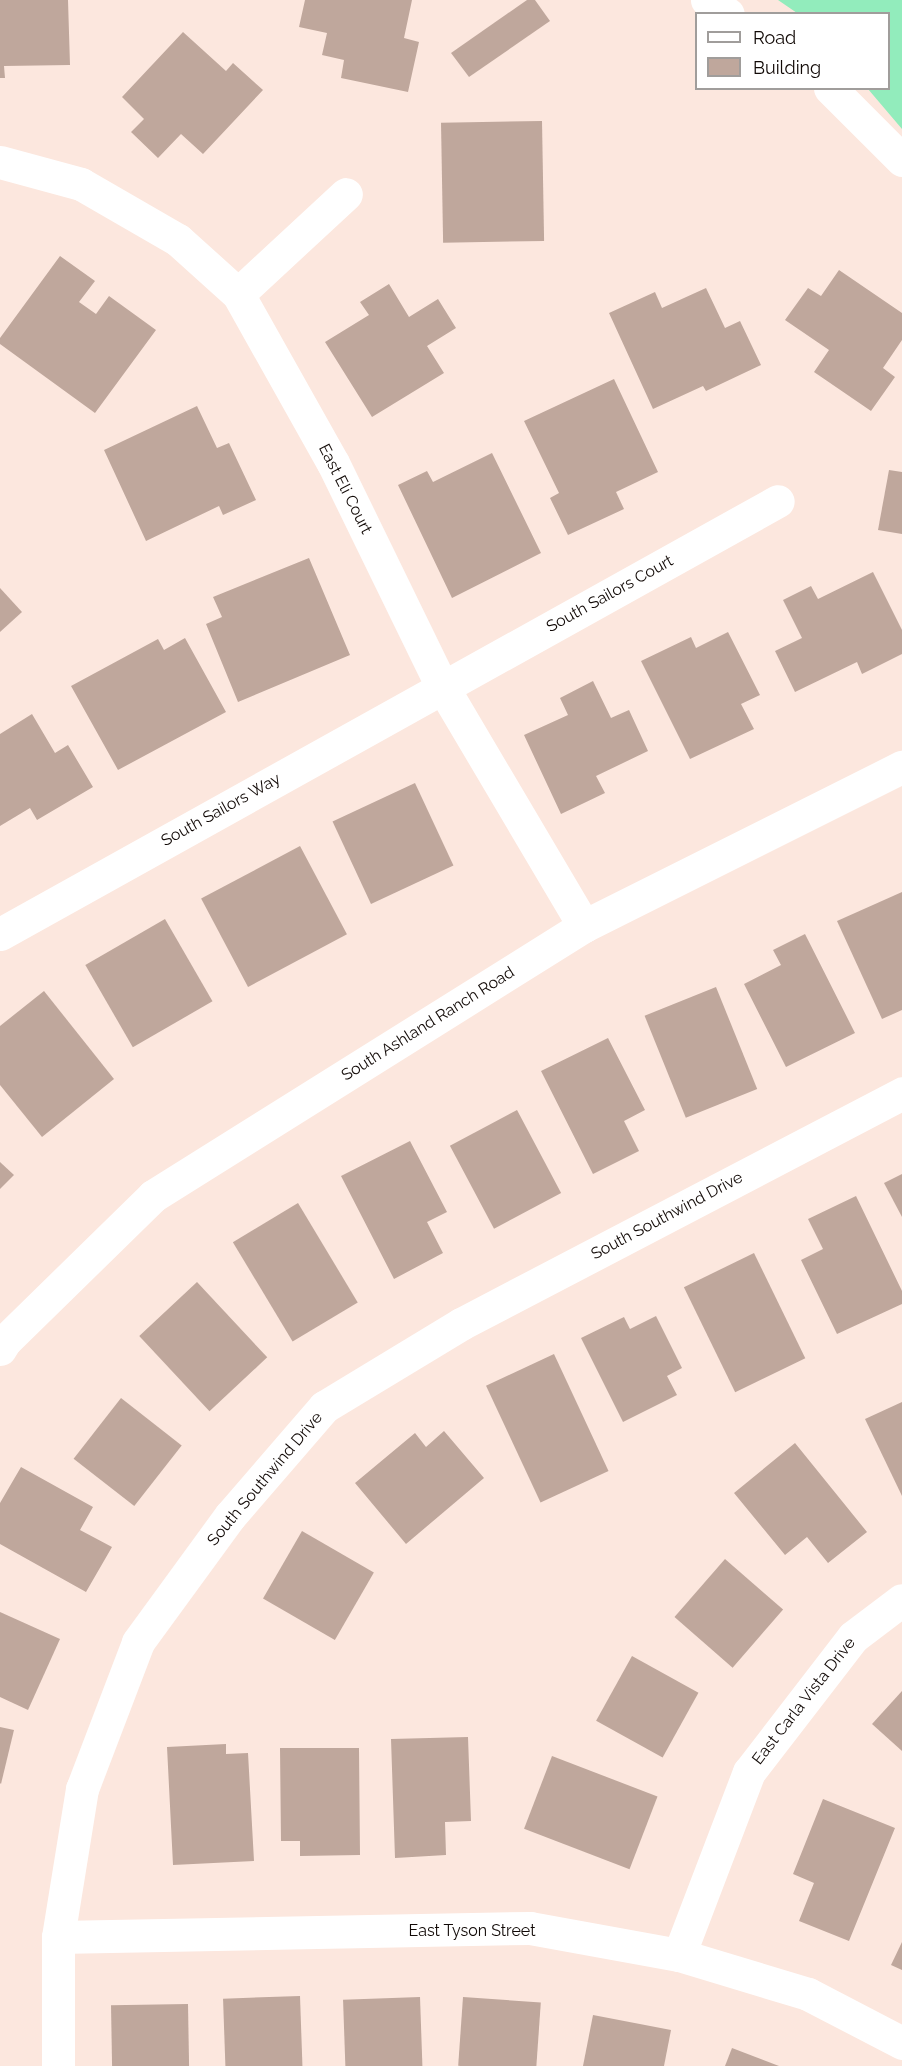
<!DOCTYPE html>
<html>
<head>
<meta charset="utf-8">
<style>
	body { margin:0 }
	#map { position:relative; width:902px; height:2066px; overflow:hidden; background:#fce7de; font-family:Raleway,sans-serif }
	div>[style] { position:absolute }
	.green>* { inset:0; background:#92ecbc }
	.building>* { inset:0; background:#bfa79c; transform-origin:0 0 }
	.street>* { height:33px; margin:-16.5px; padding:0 16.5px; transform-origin:16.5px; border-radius:16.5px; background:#fff }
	span { translate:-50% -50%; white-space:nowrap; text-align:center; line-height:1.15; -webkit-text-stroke:4.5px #fff; paint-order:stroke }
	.street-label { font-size:16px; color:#110906 }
	.legend { position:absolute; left:695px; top:12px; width:195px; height:78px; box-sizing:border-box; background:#fff; border:2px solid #a09d9b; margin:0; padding:8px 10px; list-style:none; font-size:18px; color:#110906 }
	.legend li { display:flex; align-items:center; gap:12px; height:30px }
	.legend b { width:30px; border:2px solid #a09d9b }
</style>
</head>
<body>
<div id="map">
	<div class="green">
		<i style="clip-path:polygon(778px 0,902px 0,902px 129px,868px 89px,888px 88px,888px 14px,797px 13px)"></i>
	</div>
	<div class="building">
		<i style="clip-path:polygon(0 0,68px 0,70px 65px,4px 66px,5px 78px,0 78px)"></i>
		<i style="clip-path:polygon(305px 0,412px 0,404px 38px,419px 42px,408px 92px,341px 78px,344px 60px,322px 55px,327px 33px,299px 27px)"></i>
		<i style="clip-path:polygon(527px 0,535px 0,550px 21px,469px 77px,451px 53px)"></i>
		<i style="clip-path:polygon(183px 32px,226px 71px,233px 63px,263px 90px,203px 154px,181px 134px,158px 158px,131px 132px,144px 119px,122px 97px)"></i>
		<i style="left:542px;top:121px;width:120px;height:101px;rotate:89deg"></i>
		<i style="clip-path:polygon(60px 256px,95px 281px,79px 302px,96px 314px,109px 296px,156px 330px,95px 413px,0 344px,0 338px)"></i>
		<i style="clip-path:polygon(839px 270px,902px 313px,902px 340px,883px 368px,895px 377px,871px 411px,814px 372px,829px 350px,785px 320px,808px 288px,821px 296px)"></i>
		<i style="clip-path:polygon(389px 284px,409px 317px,438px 299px,456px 328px,427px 346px,444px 373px,372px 417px,325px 342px,369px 315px,360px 302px)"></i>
		<i style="clip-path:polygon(706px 288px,725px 328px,740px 321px,761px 365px,706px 391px,703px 386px,653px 409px,609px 313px,655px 292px,662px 308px)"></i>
		<i style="clip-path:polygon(614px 379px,658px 472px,616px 492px,624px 509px,568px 535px,550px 498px,559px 493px,524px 421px)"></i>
		<i style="clip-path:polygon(197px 406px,217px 448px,229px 443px,256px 500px,223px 515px,219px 506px,146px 541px,104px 450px)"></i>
		<i style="clip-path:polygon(492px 453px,541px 553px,452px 598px,398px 485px,427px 471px,433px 482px)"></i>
		<i style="clip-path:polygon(889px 470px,902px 472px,902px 534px,878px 530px)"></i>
		<i style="clip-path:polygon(309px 558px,350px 655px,238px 702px,206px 624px,222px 617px,213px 597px)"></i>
		<i style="clip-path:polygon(873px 572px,902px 630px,902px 654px,862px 674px,857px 662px,795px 692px,775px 651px,802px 638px,783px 600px,811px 586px,818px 599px)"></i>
		<i style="clip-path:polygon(0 588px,22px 612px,0 632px)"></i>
		<i style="clip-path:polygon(728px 632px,760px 695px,741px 704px,754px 729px,690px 759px,641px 661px,691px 637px,696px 648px)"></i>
		<i style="clip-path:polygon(185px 638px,226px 712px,118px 770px,71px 686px,158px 639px,164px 650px)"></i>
		<i style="clip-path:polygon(593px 681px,611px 718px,629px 710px,648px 751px,596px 776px,605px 793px,561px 814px,524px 735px,568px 715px,560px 698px)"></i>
		<i style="clip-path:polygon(32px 714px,55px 753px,68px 745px,93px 787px,37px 820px,30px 808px,0 826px,0 734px)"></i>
		<i style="left:415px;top:783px;width:91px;height:91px;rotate:65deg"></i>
		<i style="left:300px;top:846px;width:100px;height:112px;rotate:62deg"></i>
		<i style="clip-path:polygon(902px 892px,902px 1010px,882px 1019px,837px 921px)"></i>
		<i style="left:165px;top:919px;width:95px;height:92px;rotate:60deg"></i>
		<i style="clip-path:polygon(805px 934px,855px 1033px,786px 1067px,744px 984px,781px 965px,773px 950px)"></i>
		<i style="left:716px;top:987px;width:110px;height:77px;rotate:68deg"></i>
		<i style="clip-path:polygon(44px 991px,114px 1079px,42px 1137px,0 1085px,0 1026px)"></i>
		<i style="clip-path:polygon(608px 1038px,645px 1110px,624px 1121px,639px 1151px,593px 1174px,541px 1071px)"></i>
		<i style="left:517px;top:1110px;width:94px;height:76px;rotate:62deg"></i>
		<i style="clip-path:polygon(410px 1141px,447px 1212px,427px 1222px,443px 1253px,394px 1279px,341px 1176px)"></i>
		<i style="clip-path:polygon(0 1162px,14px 1175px,0 1189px)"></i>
		<i style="clip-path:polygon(902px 1174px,902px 1217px,884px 1183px)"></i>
		<i style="clip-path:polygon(856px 1196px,902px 1291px,902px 1304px,837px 1334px,801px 1260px,823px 1249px,808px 1219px)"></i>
		<i style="left:298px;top:1203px;width:116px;height:76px;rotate:59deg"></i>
		<i style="left:754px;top:1253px;width:117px;height:78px;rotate:64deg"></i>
		<i style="left:197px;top:1282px;width:103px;height:79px;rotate:47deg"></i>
		<i style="clip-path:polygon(656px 1316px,682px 1368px,667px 1376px,677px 1395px,623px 1422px,581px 1338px,624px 1317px,630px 1329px)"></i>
		<i style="left:554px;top:1354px;width:129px;height:75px;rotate:65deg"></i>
		<i style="left:121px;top:1398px;width:77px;height:77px;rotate:38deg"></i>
		<i style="clip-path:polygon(902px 1402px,902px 1496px,865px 1419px)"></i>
		<i style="clip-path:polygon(444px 1431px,484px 1478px,406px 1544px,355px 1483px,415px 1433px,426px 1447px)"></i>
		<i style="clip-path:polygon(795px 1443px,867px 1532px,828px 1563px,807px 1537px,785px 1555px,734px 1493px)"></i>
		<i style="clip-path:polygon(21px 1467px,93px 1507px,80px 1530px,112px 1547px,86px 1592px,0 1544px,0 1503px)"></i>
		<i style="left:302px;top:1531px;width:83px;height:78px;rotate:30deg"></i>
		<i style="left:725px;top:1559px;width:77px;height:77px;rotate:41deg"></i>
		<i style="clip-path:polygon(0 1612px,60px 1639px,28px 1710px,0 1697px)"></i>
		<i style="left:632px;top:1656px;width:76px;height:74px;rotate:29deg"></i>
		<i style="clip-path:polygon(902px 1691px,902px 1751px,872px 1724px)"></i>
		<i style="clip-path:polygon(0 1727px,14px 1730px,1px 1784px,0 1783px)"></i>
		<i style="clip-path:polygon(468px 1737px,471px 1821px,445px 1822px,446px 1855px,395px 1858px,391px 1739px)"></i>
		<i style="clip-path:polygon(226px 1744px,226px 1754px,248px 1753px,254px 1861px,173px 1865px,167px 1747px)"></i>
		<i style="clip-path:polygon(280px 1748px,359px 1748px,360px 1855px,300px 1856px,300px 1841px,281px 1841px)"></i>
		<i style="left:552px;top:1756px;width:113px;height:78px;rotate:21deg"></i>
		<i style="clip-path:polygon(823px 1799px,895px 1828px,849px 1941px,799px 1921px,814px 1883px,793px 1874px)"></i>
		<i style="clip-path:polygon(902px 1942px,902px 1970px,891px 1965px)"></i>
		<i style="left:300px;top:1996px;width:70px;height:77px;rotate:88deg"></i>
		<i style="left:420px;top:1997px;width:69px;height:77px;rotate:88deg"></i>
		<i style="left:463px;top:1997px;width:78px;height:69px;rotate:4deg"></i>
		<i style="left:188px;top:2004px;width:62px;height:77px;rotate:89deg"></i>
		<i style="clip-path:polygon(593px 2015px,671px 2030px,664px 2066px,583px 2066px)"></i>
		<i style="clip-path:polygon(732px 2048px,779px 2066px,725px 2066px)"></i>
	</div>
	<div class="street">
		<i style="left:707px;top:0;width:25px;rotate:34deg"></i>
		<i style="left:830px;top:88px;width:102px;rotate:45deg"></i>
		<i style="left:0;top:162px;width:84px;rotate:15.2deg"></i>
		<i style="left:81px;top:184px;width:112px;rotate:30deg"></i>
		<i style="left:178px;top:240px;width:81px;rotate:42deg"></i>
		<i style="left:238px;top:294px;width:194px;rotate:60.7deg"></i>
		<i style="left:333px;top:463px;width:248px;rotate:64deg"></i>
		<i style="left:442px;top:686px;width:279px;rotate:59.4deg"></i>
		<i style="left:238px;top:294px;width:147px;rotate:-42.8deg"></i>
		<i style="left:0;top:934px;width:890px;rotate:-29.1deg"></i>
		<i style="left:0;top:1349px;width:9px;rotate:-58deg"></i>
		<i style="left:5px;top:1341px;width:207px;rotate:-44.4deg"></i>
		<i style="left:153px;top:1196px;width:509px;rotate:-32.07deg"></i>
		<i style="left:584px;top:926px;width:356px;rotate:-26.6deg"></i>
		<i style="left:58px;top:1937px;width:472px;rotate:-1.1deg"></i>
		<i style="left:530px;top:1928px;width:151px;rotate:10.3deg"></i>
		<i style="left:679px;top:1955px;width:135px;rotate:16.8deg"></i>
		<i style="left:808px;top:1994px;width:106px;rotate:27.5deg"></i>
		<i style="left:679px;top:1955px;width:196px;rotate:-69.1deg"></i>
		<i style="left:749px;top:1772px;width:170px;rotate:-52.4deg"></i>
		<i style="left:853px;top:1637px;width:61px;rotate:-37.1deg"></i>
		<i style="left:58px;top:2066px;width:129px;rotate:-90deg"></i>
		<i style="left:58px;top:1937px;width:150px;rotate:-80.8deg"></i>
		<i style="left:82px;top:1789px;width:157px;rotate:-69.1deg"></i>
		<i style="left:138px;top:1642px;width:156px;rotate:-53.9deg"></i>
		<i style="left:230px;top:1516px;width:144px;rotate:-49.2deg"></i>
		<i style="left:324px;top:1407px;width:160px;rotate:-31.2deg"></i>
		<i style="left:461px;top:1324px;width:498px;rotate:-27.6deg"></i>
	</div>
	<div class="street-label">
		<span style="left:345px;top:489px;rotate:63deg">East Eli Court</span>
		<span style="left:610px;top:594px;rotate:-29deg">South Sailors Court</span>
		<span style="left:221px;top:810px;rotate:-29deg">South Sailors Way</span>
		<span style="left:428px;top:1024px;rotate:-32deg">South Ashland Ranch Road</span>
		<span style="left:667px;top:1216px;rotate:-28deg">South Southwind Drive</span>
		<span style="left:265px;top:1479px;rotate:-50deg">South Southwind Drive</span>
		<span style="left:804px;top:1701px;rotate:-52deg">East Carla Vista Drive</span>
		<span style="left:472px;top:1931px">East Tyson Street</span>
	</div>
	<ul class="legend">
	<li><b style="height:8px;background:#fff"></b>Road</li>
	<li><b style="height:16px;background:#bfa79c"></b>Building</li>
	</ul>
</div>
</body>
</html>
